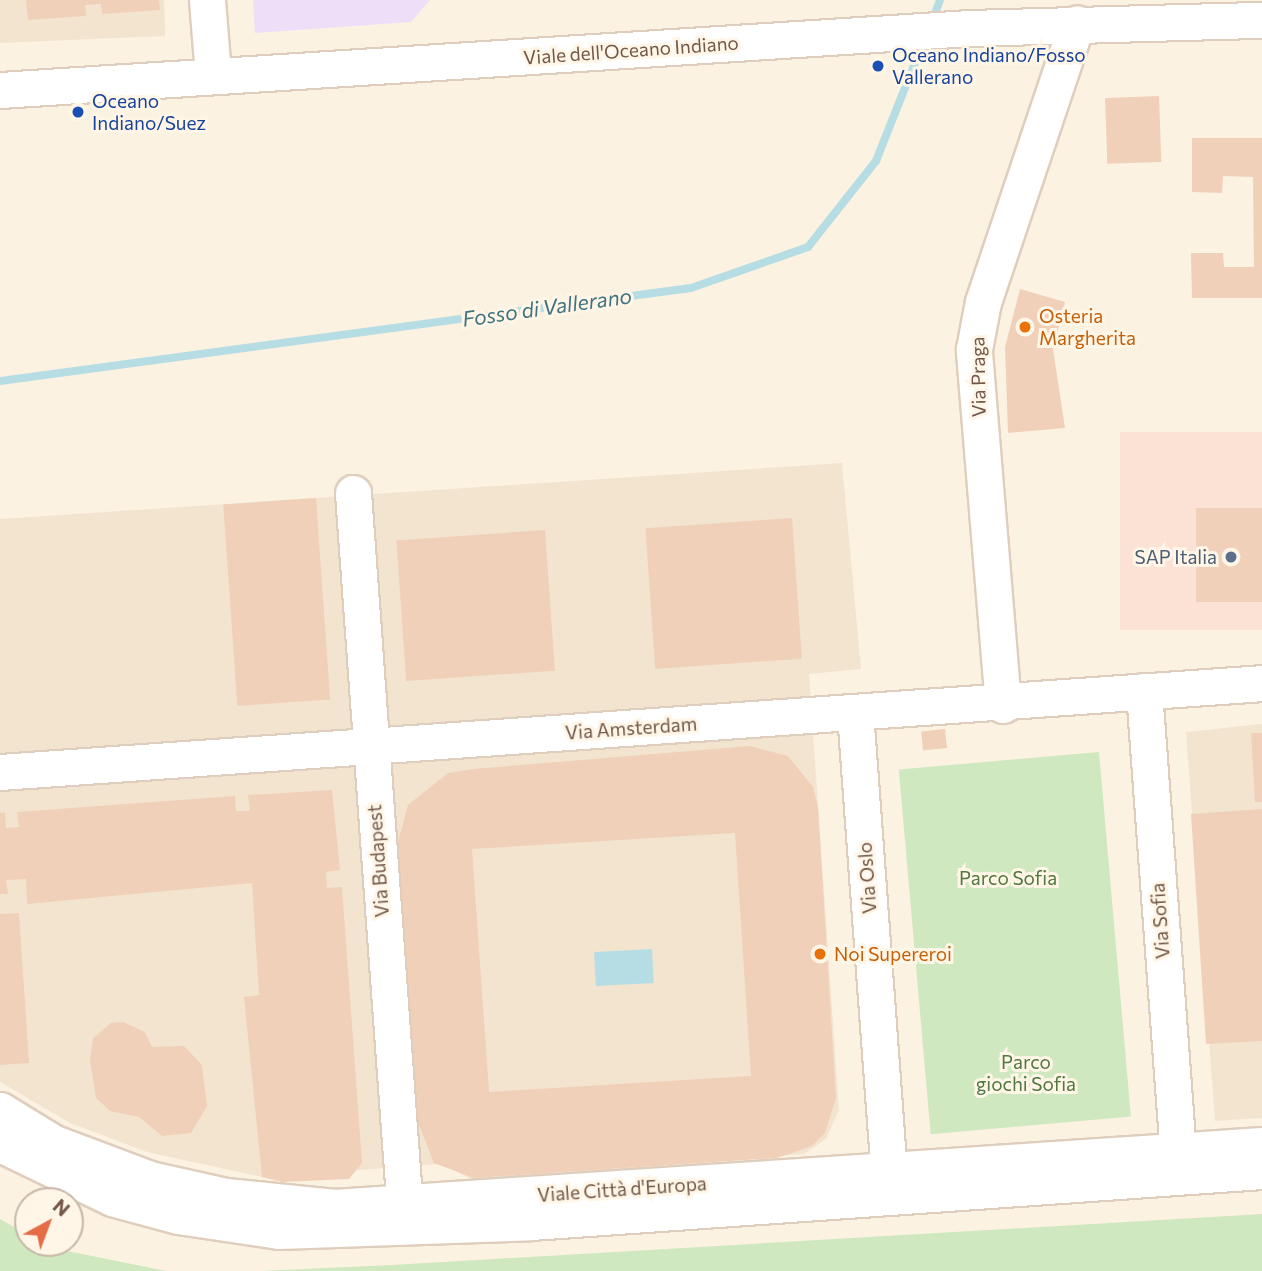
<!DOCTYPE html>
<html>
<head>
<meta charset="utf-8">
<style>
	body { margin:0 }
	#map { position:relative; width:1262px; height:1271px; overflow:hidden; background:#fcf2e1; font-family:Commissioner,sans-serif }
	div>[style] { position:absolute }
	.residential>* { inset:0; background:#f3e4d0 }
	.commercial>* { inset:0; background:#fce1d5; transform-origin:0 0 }
	.education>* { inset:0; background:#efdef8 }
	.green>* { inset:0; background:#d0e8c0; transform-origin:0 0 }
	.water>* { inset:0; background:#b7dde4; transform-origin:0 0 }
	.stream>* { height:8px; margin:-4px; padding:0 4px; transform-origin:4px; border-radius:4px; background:#b7dde4 }
	.building>* { inset:0; background:#f0d0b9; transform-origin:0 0 }
	.roads { filter:drop-shadow(2px 0 #dfcebd) drop-shadow(-2px 0 #dfcebd) drop-shadow(0 2px #dfcebd) drop-shadow(0 -2px #dfcebd) }
	.minor>* { height:35px; margin:-17.5px; padding:0 17.5px; transform-origin:17.5px; border-radius:17.5px; background:#fff }
	.dots>* { width:19px; height:19px; translate:-50% -50%; box-sizing:border-box; border:4px solid #fff6e7; border-radius:50% }
	span { translate:-50% -50%; white-space:nowrap; text-align:center; line-height:1.15; -webkit-text-stroke:6px #fff6e7; paint-order:stroke }
	.street-label { font-size:19px; color:#725849 }
	.transit-label { font-size:19px; color:#164399 }
	.left { translate:0 -50%; text-align:left }
	.food-label { font-size:19px; color:#c56008 }
	.service-label { font-size:19px; color:#4e5e75 }
	.right { translate:-100% -50%; text-align:right }
	.park-label { font-size:19px; color:#517841 }
	.water-label { font-size:21px; color:#40737f; font-style:italic }
	.north { position:absolute; left:14px; top:1187px; width:70px; height:70px; box-sizing:border-box; background:#fff6e7; border:2px solid #c7b7a8; border-radius:50%; rotate:41deg; font-size:19px; font-weight:700; line-height:28px; text-align:center; color:#725849 }
	.north::after { content:''; display:block; margin:auto; width:24px; height:32px; background:#e46d48; clip-path:polygon(50% 0,100% 100%,50% 72%,0 100%) }
</style>
</head>
<body>
<div id="map">
	<div class="residential">
		<i style="clip-path:polygon(0 0,164px 0,165px 36px,0 43px)"></i>
		<i style="clip-path:polygon(842px 463px,861px 669px,809px 674px,839px 1110px,826px 1139px,804px 1154px,475px 1181px,441px 1164px,262px 1177px,147px 1152px,70px 1123px,0 1082px,0 519px)"></i>
		<i style="clip-path:polygon(1262px 724px,1262px 1118px,1215px 1121px,1186px 732px)"></i>
	</div>
	<div class="commercial">
		<i style="left:1262px;top:432px;width:198px;height:142px;rotate:90deg"></i>
	</div>
	<div class="education">
		<i style="clip-path:polygon(253px 0,430px 0,411px 22px,255px 33px)"></i>
	</div>
	<div class="green">
		<i style="left:1099px;top:752px;width:366px;height:201px;rotate:85deg"></i>
		<i style="clip-path:polygon(1262px 1214px,1262px 1271px,260px 1271px,392px 1265px)"></i>
		<i style="clip-path:polygon(0 1219px,28px 1235px,28px 1243px,166px 1271px,0 1271px)"></i>
	</div>
	<div class="water">
		<i style="left:652px;top:949px;width:34px;height:58px;rotate:87deg"></i>
	</div>
	<div class="stream">
		<i style="left:932px;top:22px;width:23px;rotate:-70deg"></i>
		<i style="left:0;top:381px;width:697px;rotate:-7.67deg"></i>
		<i style="left:691px;top:288px;width:124px;rotate:-19.3deg"></i>
		<i style="left:808px;top:247px;width:110px;rotate:-51.7deg"></i>
		<i style="left:876px;top:161px;width:130px;rotate:-68.4deg"></i>
	</div>
	<div class="building">
		<i style="clip-path:polygon(26px 0,159px 0,160px 10px,102px 14px,101px 4px,85px 5px,86px 16px,28px 20px)"></i>
		<i style="left:1159px;top:96px;width:66px;height:54px;rotate:88deg"></i>
		<i style="clip-path:polygon(1192px 138px,1262px 138px,1262px 298px,1192px 298px,1191px 253px,1223px 253px,1224px 267px,1254px 267px,1253px 177px,1223px 176px,1222px 193px,1192px 192px)"></i>
		<i style="clip-path:polygon(1020px 289px,1065px 302px,1053px 349px,1065px 428px,1008px 433px,1005px 347px)"></i>
		<i style="left:316px;top:498px;width:202px;height:93px;rotate:86deg"></i>
		<i style="left:1262px;top:508px;width:94px;height:66px;rotate:90deg"></i>
		<i style="left:792px;top:518px;width:141px;height:147px;rotate:86deg"></i>
		<i style="left:545px;top:530px;width:141px;height:149px;rotate:86deg"></i>
		<i style="left:945px;top:729px;width:19px;height:24px;rotate:84deg"></i>
		<i style="clip-path:polygon(1251px 733px,1262px 733px,1262px 802px,1255px 802px)"></i>
		<i style="clip-path:polygon(evenodd,750px 746px,788px 756px,813px 787px,818px 807px,836px 1098px,825px 1133px,812px 1146px,777px 1158px,474px 1178px,434px 1163px,411px 1105px,395px 853px,408px 805px,448px 773px,473px 769px,750px 746px,735px 833px,751px 1076px,489px 1092px,472px 849px,735px 833px)"></i>
		<i style="clip-path:polygon(332px 790px,340px 870px,326px 872px,327px 888px,342px 887px,362px 1163px,349px 1179px,282px 1182px,262px 1177px,244px 997px,259px 995px,252px 883px,27px 904px,26px 879px,6px 880px,8px 894px,0 894px,0 813px,5px 812px,6px 828px,19px 827px,17px 812px,235px 796px,236px 811px,250px 811px,248px 795px)"></i>
		<i style="clip-path:polygon(1262px 809px,1262px 1041px,1206px 1044px,1191px 814px)"></i>
		<i style="clip-path:polygon(19px 913px,29px 1063px,0 1065px,0 914px)"></i>
		<i style="clip-path:polygon(123px 1022px,145px 1032px,152px 1047px,184px 1046px,202px 1065px,207px 1106px,191px 1133px,162px 1136px,139px 1117px,110px 1111px,96px 1098px,90px 1060px,93px 1038px,111px 1023px)"></i>
	</div>
	<div class="roads">
		<div class="minor">
			<i style="left:207px;top:0;width:75px;rotate:85.4deg"></i>
			<i style="left:0;top:90px;width:971px;rotate:-3.66deg"></i>
			<i style="left:969px;top:28px;width:293px;rotate:-1.6deg"></i>
			<i style="left:353px;top:493px;width:735px;rotate:85.86deg"></i>
			<i style="left:1144px;top:691px;width:483px;rotate:85.8deg"></i>
			<i style="left:1003px;top:705px;width:357px;rotate:-94.7deg"></i>
			<i style="left:974px;top:349px;width:48px;rotate:-79.2deg"></i>
			<i style="left:983px;top:302px;width:294px;rotate:-71.4deg"></i>
			<i style="left:855px;top:712px;width:482px;rotate:85.8deg"></i>
			<i style="left:0;top:772px;width:1265px;rotate:-4.03deg"></i>
			<i style="left:0;top:1110px;width:63px;rotate:31.4deg"></i>
			<i style="left:54px;top:1143px;width:103px;rotate:20.6deg"></i>
			<i style="left:150px;top:1179px;width:78px;rotate:12.6deg"></i>
			<i style="left:226px;top:1196px;width:109px;rotate:5.8deg"></i>
			<i style="left:334px;top:1207px;width:930px;rotate:-3.82deg"></i>
			<i style="left:0;top:1144px;width:124px;rotate:25.7deg"></i>
			<i style="left:112px;top:1198px;width:68px;rotate:15.3deg"></i>
			<i style="left:178px;top:1216px;width:102px;rotate:8.4deg"></i>
			<i style="left:279px;top:1231px;width:252px;rotate:-2deg"></i>
			<i style="left:531px;top:1222px;width:733px;rotate:-3.99deg"></i>
		</div>
	</div>
	<div class="dots">
		<i style="left:878px;top:66px;background:#1a4fb4"></i>
		<i style="left:78px;top:112px;background:#1a4fb4"></i>
		<i style="left:1025px;top:327px;background:#e8710a"></i>
		<i style="left:1231px;top:557px;background:#5c6f8a"></i>
		<i style="left:820px;top:954px;background:#e8710a"></i>
	</div>
	<div class="street-label">
		<span style="left:631px;top:50px;rotate:-4deg">Viale dell'Oceano Indiano</span>
		<span style="left:978px;top:377px;rotate:-91deg">Via Praga</span>
		<span style="left:631px;top:728px;rotate:-4deg">Via Amsterdam</span>
		<span style="left:378px;top:861px;rotate:-94deg">Via Budapest</span>
		<span style="left:867px;top:878px;rotate:-94deg">Via Oslo</span>
		<span style="left:1160px;top:921px;rotate:-94deg">Via Sofia</span>
		<span style="left:622px;top:1189px;rotate:-4deg">Viale Città d'Europa</span>
	</div>
	<div class="transit-label">
		<span class="left" style="left:892px;top:66px">Oceano Indiano/Fosso<br>Vallerano</span>
		<span class="left" style="left:92px;top:112px">Oceano<br>Indiano/Suez</span>
	</div>
	<div class="food-label">
		<span class="left" style="left:1039px;top:327px">Osteria<br>Margherita</span>
		<span class="left" style="left:834px;top:954px">Noi Supereroi</span>
	</div>
	<div class="service-label">
		<span class="right" style="left:1217px;top:557px">SAP Italia</span>
	</div>
	<div class="park-label">
		<span style="left:1008px;top:878px">Parco Sofia</span>
		<span style="left:1026px;top:1073px">Parco<br>giochi Sofia</span>
	</div>
	<div class="water-label">
		<span style="left:547px;top:307px;rotate:-8deg">Fosso di Vallerano</span>
	</div>
	<div class="north">N</div>
</div>
</body>
</html>
